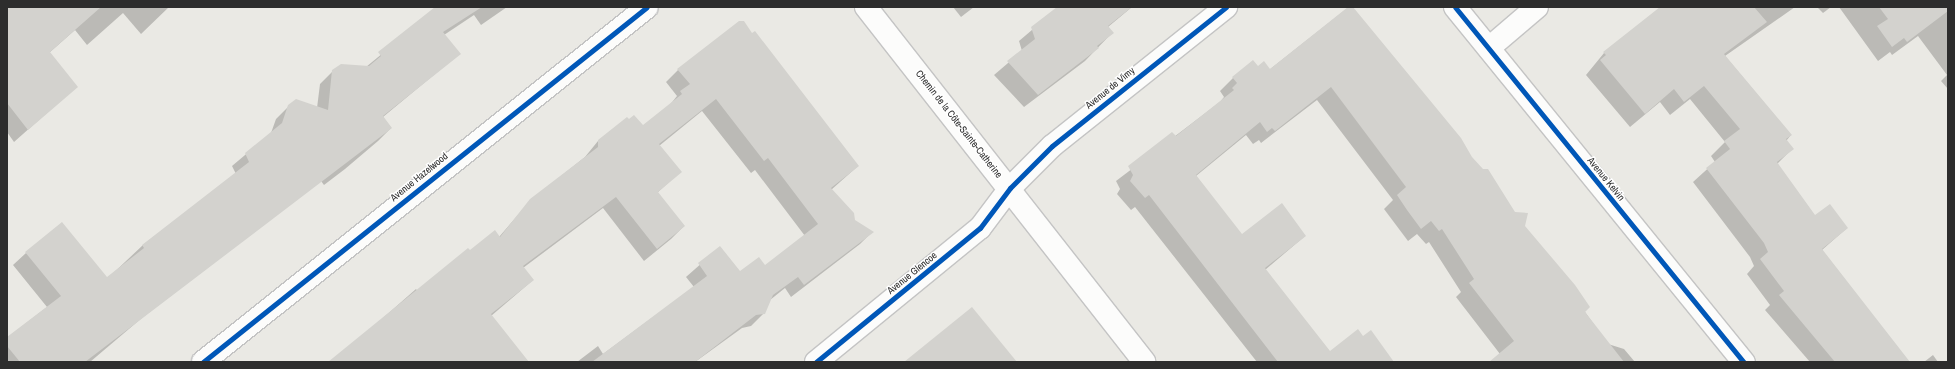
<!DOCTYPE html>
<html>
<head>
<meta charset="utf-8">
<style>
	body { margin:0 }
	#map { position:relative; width:1955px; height:369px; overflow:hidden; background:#eae9e4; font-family:"Archivo Narrow",sans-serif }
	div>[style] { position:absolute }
	.shadow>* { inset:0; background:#0003 }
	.building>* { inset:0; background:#d3d2ce }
	.roads { filter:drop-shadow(1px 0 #c4c4c4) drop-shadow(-1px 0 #c4c4c4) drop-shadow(0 1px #c4c4c4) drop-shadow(0 -1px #c4c4c4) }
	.street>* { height:22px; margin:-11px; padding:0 11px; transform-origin:11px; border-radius:11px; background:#fcfcfb }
	.secondary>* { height:22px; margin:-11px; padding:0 11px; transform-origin:11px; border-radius:11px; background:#fcfcfb }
	.cycleway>* { height:5px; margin:-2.5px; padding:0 2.5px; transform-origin:2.5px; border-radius:2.5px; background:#0057b8 }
	span { translate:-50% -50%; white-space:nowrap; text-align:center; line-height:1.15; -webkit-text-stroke:3px #fff; paint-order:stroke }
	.street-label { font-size:10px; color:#2d2d2d }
	.frame { position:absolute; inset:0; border:8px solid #2d2d2d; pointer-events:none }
</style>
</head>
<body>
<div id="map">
	<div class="shadow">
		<i style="clip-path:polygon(10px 7px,169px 7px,141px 34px,123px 13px,87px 45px,75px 30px,49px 53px,76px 87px,14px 142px,7px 132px)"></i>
		<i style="clip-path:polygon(439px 7px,507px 7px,481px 25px,474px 15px,444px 35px,459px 54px,383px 117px,391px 128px,378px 141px,345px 169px,324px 185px,321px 181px,143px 317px,90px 362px,7px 362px,7px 338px,47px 307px,13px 265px,26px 253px,107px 279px,143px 245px,236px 174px,232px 166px,271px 133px,276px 119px,289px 106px,317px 108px,320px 84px,333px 71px,366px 67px)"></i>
		<i style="clip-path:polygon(953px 7px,974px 7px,961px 17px)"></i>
		<i style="clip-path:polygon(1059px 7px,1132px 7px,1108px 27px,1112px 33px,1085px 61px,1024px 107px,994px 75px,1022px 51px,1019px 41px)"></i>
		<i style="clip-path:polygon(1349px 7px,1514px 213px,1608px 344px,1624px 349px,1635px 362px,1491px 362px,1500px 354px,1456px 297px,1461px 292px,1429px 242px,1426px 244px,1417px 234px,1408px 241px,1384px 209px,1393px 200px,1317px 100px,1261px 143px,1259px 140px,1253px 144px,1246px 135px,1196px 176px,1242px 236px,1305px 236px,1265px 270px,1330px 352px,1363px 337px,1387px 362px,1257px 362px,1135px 207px,1131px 210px,1117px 194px,1120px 189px,1116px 181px,1220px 102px,1224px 97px,1220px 91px,1233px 78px,1258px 68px,1269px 70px)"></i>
		<i style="clip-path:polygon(1661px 7px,1795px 7px,1725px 56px,1791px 135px,1786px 141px,1792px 149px,1777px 164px,1815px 216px,1847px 228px,1822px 250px,1909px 362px,1810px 362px,1765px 310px,1770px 305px,1747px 274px,1754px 266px,1750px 257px,1693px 182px,1715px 162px,1711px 156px,1725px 142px,1690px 99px,1670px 115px,1660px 102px,1630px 127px,1586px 75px,1604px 53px)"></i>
		<i style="clip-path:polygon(1817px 7px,1831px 7px,1823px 13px)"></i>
		<i style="clip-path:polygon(1839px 7px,1948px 7px,1948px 89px,1941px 81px,1947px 75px,1918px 36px,1892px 55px,1890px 52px,1878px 61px)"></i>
		<i style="clip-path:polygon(752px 34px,858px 166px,831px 190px,854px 221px,872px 232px,860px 244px,791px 297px,785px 288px,770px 300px,764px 313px,751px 326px,742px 328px,695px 362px,577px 362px,598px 346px,603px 354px,694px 287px,686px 277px,720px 247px,740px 272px,765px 267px,805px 236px,755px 170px,751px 173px,702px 111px,659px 146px,680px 172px,657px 193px,684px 226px,671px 239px,644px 261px,603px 208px,523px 268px,533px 280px,491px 316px,528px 362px,333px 362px,416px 289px,419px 293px,470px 251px,499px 237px,531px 200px,585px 157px,598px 141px,643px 126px,669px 106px,677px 96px,666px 82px,678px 70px)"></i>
		<i style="clip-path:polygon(1933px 355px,1938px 362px,1924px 362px)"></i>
	</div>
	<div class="building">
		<i style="clip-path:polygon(7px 7px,101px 7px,50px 52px,78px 87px,28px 130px,7px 103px)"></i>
		<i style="clip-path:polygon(435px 7px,482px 7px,443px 32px,461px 54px,383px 116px,392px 128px,85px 362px,20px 362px,7px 346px,7px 337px,61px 296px,25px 252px,62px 222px,107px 277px,144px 248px,142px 245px,249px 162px,245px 153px,282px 123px,288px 105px,296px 99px,328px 110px,332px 70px,341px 64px,369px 66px,381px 56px,378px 52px)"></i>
		<i style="clip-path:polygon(1057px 7px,1132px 7px,1108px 26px,1114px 33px,1097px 46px,1099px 48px,1038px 95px,1007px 61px,1035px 39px,1031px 27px)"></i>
		<i style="clip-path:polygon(1348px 7px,1353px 7px,1461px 138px,1472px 157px,1483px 169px,1488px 169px,1515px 212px,1528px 213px,1525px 226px,1575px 285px,1590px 307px,1585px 312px,1624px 362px,1489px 362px,1514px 341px,1469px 283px,1474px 279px,1442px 229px,1439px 231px,1431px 221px,1421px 229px,1407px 210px,1397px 195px,1406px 187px,1331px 87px,1275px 131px,1272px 128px,1267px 132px,1260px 122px,1196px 175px,1242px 234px,1282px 203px,1306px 236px,1265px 268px,1330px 351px,1358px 329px,1363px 336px,1371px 330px,1394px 362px,1278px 362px,1149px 195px,1145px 198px,1130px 181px,1133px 175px,1128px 166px,1172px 132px,1176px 136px,1234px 90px,1232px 88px,1237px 83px,1232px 77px,1253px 60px,1258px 66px,1264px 61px,1270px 69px)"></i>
		<i style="clip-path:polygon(1660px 7px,1754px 7px,1767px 22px,1724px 54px,1792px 135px,1786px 139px,1794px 149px,1777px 162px,1815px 215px,1830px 204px,1848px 228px,1822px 249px,1910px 362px,1835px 362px,1779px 295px,1784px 291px,1760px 259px,1768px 252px,1764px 243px,1706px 168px,1730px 149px,1724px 141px,1740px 129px,1704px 86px,1684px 102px,1674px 89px,1645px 114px,1600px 60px,1606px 55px,1603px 52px)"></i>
		<i style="clip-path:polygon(1879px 7px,1948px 7px,1948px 11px,1907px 42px,1904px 38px,1892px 47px,1877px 26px,1888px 19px)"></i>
		<i style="clip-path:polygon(739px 21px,744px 21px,752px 33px,755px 31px,859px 166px,831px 188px,854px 213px,855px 220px,874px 232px,804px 285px,798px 277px,773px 295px,765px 314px,756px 315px,695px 362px,592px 362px,707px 276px,698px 263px,720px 246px,740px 271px,759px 257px,765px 265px,818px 224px,768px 158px,764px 161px,716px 99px,659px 144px,682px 172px,658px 192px,685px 226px,657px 249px,616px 197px,523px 266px,534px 280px,491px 314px,529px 362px,328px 362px,468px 248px,470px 250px,495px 230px,500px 237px,530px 199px,598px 147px,598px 140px,627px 117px,629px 119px,634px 115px,643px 125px,682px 94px,680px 91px,690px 84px,677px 69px)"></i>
		<i style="clip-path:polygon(972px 307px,1017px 362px,904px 362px)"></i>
	</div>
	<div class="roads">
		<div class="street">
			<i style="left:1455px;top:7px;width:458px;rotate:50.9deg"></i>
			<i style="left:1489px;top:48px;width:63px;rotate:-40.5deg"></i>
			<i style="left:203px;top:362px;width:568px;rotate:-38.64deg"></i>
			<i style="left:816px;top:362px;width:212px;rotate:-39.3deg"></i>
			<i style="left:980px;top:228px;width:50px;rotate:-53.1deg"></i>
			<i style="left:1010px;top:188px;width:59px;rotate:-45deg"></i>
			<i style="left:1052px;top:146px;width:223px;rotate:-38.6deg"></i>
		</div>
		<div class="secondary">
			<i style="left:866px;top:7px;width:451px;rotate:51.9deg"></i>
		</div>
	</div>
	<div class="cycleway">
		<i style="left:1455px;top:7px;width:458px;rotate:50.9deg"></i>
		<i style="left:203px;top:362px;width:568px;rotate:-38.64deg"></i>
		<i style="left:816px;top:362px;width:212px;rotate:-39.3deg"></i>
		<i style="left:980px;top:228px;width:50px;rotate:-53.1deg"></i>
		<i style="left:1010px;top:188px;width:59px;rotate:-45deg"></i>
		<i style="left:1052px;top:146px;width:223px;rotate:-38.6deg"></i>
	</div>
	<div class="street-label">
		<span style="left:1110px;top:88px;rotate:-39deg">Avenue de Vimy</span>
		<span style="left:959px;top:124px;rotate:52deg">Chemin de la Côte-Sainte-Catherine</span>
		<span style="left:419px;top:177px;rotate:-39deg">Avenue Hazelwood</span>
		<span style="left:1606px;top:179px;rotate:51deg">Avenue Kelvin</span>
		<span style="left:912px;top:273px;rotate:-39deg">Avenue Glencoe</span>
	</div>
	<div class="frame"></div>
</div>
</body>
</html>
